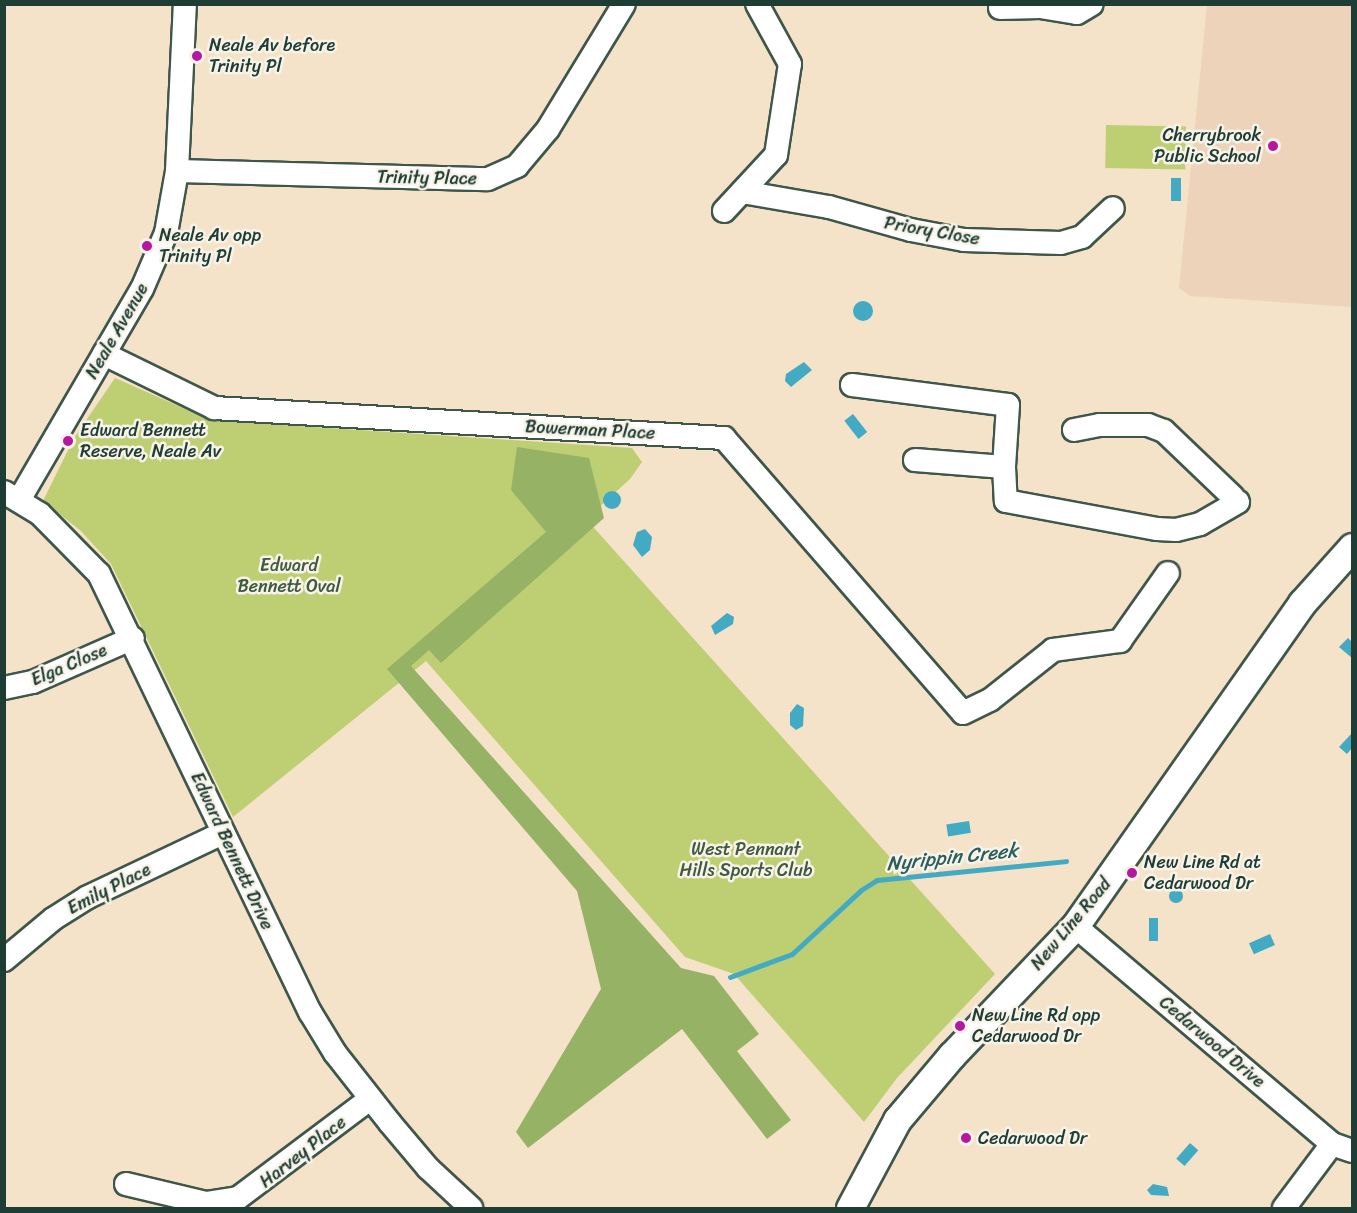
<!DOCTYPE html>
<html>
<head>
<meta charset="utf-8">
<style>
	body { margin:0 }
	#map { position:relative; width:1357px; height:1213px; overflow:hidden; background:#f4e2c9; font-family:Sriracha,sans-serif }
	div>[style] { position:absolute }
	.built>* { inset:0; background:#ecd3b9 }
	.green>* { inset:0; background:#bdcf72; transform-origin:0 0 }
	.forest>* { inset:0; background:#96b264 }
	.water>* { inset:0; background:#42aac2; transform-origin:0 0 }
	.round { border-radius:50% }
	.stream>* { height:5px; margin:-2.5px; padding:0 2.5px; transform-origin:2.5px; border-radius:2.5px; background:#42aac2 }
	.roads { filter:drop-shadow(2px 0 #3f564a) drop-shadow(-2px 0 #3f564a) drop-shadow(0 2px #3f564a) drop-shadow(0 -2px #3f564a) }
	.minor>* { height:22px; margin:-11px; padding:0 11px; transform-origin:11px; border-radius:11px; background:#fff }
	.major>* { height:27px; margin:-13.5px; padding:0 13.5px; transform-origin:13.5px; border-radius:13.5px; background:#fff }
	.dots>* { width:16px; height:16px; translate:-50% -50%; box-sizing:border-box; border:3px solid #f7f3e8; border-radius:50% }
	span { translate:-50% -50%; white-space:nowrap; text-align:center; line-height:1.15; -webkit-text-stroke:5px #f7f3e8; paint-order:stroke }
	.poi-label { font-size:18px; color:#1f3d34 }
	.left { translate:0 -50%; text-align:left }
	.right { translate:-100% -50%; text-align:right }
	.street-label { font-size:18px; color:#1f3d34 }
	.park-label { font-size:18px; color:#3f5a40 }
	.water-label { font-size:20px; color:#2a5e5f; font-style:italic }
	.frame { position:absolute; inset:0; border:6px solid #1f3d34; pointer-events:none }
</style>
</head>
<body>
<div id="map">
	<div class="built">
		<i style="clip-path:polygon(1207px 5px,1352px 5px,1352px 307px,1190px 296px,1179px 288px)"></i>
	</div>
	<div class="green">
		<i style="left:1106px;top:125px;width:80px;height:43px;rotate:1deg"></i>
		<i style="clip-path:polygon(115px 378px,210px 420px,632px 448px,642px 462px,630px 479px,586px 519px,995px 974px,897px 1078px,864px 1122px,734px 974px,685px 957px,426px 661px,233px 817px,111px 564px,81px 531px,43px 501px,74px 438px)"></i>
	</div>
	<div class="forest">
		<i style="clip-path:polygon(517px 447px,589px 458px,604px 518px,441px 663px,429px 650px,411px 666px,681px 968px,714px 976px,759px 1034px,737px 1051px,791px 1120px,767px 1139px,682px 1029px,528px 1148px,516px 1132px,601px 989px,577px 891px,387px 669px,546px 532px,511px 490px)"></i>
	</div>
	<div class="water">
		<i style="left:1171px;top:178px;width:10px;height:23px"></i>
		<i class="round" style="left:853px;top:301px;width:20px;height:20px"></i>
		<i style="clip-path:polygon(804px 362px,812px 370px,791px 387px,785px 381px,786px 374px)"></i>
		<i style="left:853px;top:414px;width:23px;height:11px;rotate:52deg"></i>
		<i class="round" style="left:603px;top:491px;width:18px;height:18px"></i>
		<i style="clip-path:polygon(645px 529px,652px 537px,650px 550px,642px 557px,633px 545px,637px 532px)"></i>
		<i style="clip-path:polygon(727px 613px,734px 617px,733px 624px,715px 635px,711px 626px)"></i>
		<i style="clip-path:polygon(1348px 638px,1352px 642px,1352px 658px,1339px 647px)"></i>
		<i style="clip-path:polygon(797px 704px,804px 708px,803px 726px,796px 730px,790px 725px,790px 713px)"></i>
		<i style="clip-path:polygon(1352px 733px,1352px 748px,1347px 754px,1339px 747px)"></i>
		<i style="left:969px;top:821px;width:12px;height:23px;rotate:81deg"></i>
		<i class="round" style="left:1169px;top:889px;width:14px;height:14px"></i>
		<i style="left:1149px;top:918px;width:9px;height:23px"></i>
		<i style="left:1270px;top:934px;width:12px;height:23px;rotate:66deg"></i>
		<i style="left:1190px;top:1143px;width:11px;height:21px;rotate:41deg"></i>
		<i style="clip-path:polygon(1153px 1184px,1167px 1187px,1169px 1196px,1151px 1195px,1147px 1190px)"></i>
	</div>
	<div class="stream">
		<i style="left:730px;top:977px;width:66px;rotate:-20.4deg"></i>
		<i style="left:792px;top:954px;width:94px;rotate:-42.8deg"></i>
		<i style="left:861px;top:890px;width:19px;rotate:-32deg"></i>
		<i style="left:877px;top:880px;width:190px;rotate:-5.7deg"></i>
	</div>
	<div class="roads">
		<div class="minor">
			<i style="left:1000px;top:8px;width:40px;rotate:-1.4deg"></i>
			<i style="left:1040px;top:7px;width:37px;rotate:9deg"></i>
			<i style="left:1077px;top:13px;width:17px;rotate:-31deg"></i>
			<i style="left:177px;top:171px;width:311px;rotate:1.5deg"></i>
			<i style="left:488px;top:179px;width:32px;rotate:-24deg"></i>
			<i style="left:517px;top:166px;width:48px;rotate:-50deg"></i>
			<i style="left:548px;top:129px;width:146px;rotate:-58.7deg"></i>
			<i style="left:742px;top:192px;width:88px;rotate:9.8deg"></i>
			<i style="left:829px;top:207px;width:85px;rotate:15.7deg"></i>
			<i style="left:911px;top:230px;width:54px;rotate:10.7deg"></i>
			<i style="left:964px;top:240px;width:97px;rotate:1.8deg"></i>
			<i style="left:1061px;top:243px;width:22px;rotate:-16deg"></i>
			<i style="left:1082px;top:237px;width:42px;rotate:-43.1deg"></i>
			<i style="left:724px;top:211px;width:76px;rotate:-47.1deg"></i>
			<i style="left:776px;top:155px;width:92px;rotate:-81.3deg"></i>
			<i style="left:790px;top:64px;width:68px;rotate:-118.8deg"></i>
			<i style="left:104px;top:354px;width:123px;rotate:26.1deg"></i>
			<i style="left:214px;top:408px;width:511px;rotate:3.37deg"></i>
			<i style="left:724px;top:438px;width:364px;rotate:49deg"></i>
			<i style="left:963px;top:713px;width:30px;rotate:-26deg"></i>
			<i style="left:990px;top:700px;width:80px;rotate:-38.4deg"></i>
			<i style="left:1053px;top:650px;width:68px;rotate:-7.7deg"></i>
			<i style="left:1120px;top:641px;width:83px;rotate:-54.8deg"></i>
			<i style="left:852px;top:385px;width:157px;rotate:7.3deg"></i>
			<i style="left:1008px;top:405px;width:62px;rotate:93.7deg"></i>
			<i style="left:1074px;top:430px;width:26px;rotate:-11deg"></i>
			<i style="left:1100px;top:425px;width:48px"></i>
			<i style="left:1148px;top:425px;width:17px;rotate:21deg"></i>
			<i style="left:1164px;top:431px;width:95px;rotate:43.7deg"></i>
			<i style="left:915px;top:460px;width:89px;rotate:4.5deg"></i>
			<i style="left:1004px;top:467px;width:34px;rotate:87deg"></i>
			<i style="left:1006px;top:501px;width:154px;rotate:10.5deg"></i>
			<i style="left:1157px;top:529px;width:19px;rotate:3deg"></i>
			<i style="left:1176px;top:530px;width:25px;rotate:-14deg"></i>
			<i style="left:1200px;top:524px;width:44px;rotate:-30.1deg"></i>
			<i style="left:4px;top:492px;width:42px;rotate:31.4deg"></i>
			<i style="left:40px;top:514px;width:84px;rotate:45.5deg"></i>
			<i style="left:99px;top:574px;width:486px;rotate:64.3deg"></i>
			<i style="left:310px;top:1012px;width:48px;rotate:58.6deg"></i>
			<i style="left:335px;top:1053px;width:89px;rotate:51.8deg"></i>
			<i style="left:390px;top:1123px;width:59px;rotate:49.8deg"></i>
			<i style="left:428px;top:1168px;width:59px;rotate:42.9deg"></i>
			<i style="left:19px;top:500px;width:244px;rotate:-59.8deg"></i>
			<i style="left:142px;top:289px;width:61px;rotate:-66.8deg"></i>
			<i style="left:166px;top:233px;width:63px;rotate:-79.9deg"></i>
			<i style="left:177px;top:171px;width:167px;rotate:-87.3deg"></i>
			<i style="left:4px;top:688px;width:30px;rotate:-12deg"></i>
			<i style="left:33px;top:682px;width:109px;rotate:-23.7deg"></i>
			<i style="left:1075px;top:926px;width:337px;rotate:40.3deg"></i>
			<i style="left:1332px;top:1144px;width:21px;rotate:19deg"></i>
			<i style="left:4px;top:960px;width:64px;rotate:-39.9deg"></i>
			<i style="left:53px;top:919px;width:41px;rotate:-32.2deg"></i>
			<i style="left:88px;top:897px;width:149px;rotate:-25.4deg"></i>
			<i style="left:126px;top:1184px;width:82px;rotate:13.4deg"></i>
			<i style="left:206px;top:1203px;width:32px;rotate:-9deg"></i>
			<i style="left:238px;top:1198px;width:165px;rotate:-36.9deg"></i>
			<i style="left:1284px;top:1208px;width:80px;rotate:-53.1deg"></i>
		</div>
		<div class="major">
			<i style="left:850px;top:1208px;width:100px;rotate:-61.9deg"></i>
			<i style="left:897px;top:1120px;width:85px;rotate:-49.8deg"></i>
			<i style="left:952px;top:1055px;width:178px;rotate:-46.4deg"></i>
			<i style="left:1075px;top:926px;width:395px;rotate:-54.9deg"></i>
			<i style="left:1302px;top:603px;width:75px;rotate:-48.2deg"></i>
		</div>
	</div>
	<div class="dots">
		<i style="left:197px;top:56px;background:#b5179e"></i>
		<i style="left:1273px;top:146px;background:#b5179e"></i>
		<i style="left:147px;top:246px;background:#b5179e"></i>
		<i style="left:68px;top:441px;background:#b5179e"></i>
		<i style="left:1132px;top:873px;background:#b5179e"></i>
		<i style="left:960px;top:1026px;background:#b5179e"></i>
		<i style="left:966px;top:1138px;background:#b5179e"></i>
	</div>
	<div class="poi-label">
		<span class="left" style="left:209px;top:56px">Neale Av before<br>Trinity Pl</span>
		<span class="right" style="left:1261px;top:146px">Cherrybrook<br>Public School</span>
		<span class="left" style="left:159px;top:246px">Neale Av opp<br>Trinity Pl</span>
		<span class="left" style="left:80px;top:441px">Edward Bennett<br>Reserve, Neale Av</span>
		<span class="left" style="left:1144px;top:873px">New Line Rd at<br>Cedarwood Dr</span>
		<span class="left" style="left:972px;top:1026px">New Line Rd opp<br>Cedarwood Dr</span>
		<span class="left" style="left:978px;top:1138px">Cedarwood Dr</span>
	</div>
	<div class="street-label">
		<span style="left:427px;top:178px;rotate:1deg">Trinity Place</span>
		<span style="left:932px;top:231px;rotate:10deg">Priory Close</span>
		<span style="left:117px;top:331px;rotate:-60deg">Neale Avenue</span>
		<span style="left:590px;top:430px;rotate:3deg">Bowerman Place</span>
		<span style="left:69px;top:665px;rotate:-23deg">Elga Close</span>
		<span style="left:232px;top:851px;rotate:65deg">Edward Bennett Drive</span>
		<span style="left:109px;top:889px;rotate:-27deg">Emily Place</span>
		<span style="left:1071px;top:924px;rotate:-50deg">New Line Road</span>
		<span style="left:1212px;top:1042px;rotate:40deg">Cedarwood Drive</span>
		<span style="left:303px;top:1152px;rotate:-38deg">Harvey Place</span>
	</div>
	<div class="park-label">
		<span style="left:289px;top:576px">Edward<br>Bennett Oval</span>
		<span style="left:746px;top:860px">West Pennant<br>Hills Sports Club</span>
	</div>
	<div class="water-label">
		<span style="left:952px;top:857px;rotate:-6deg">Nyrippin Creek</span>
	</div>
	<div class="frame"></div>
</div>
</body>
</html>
